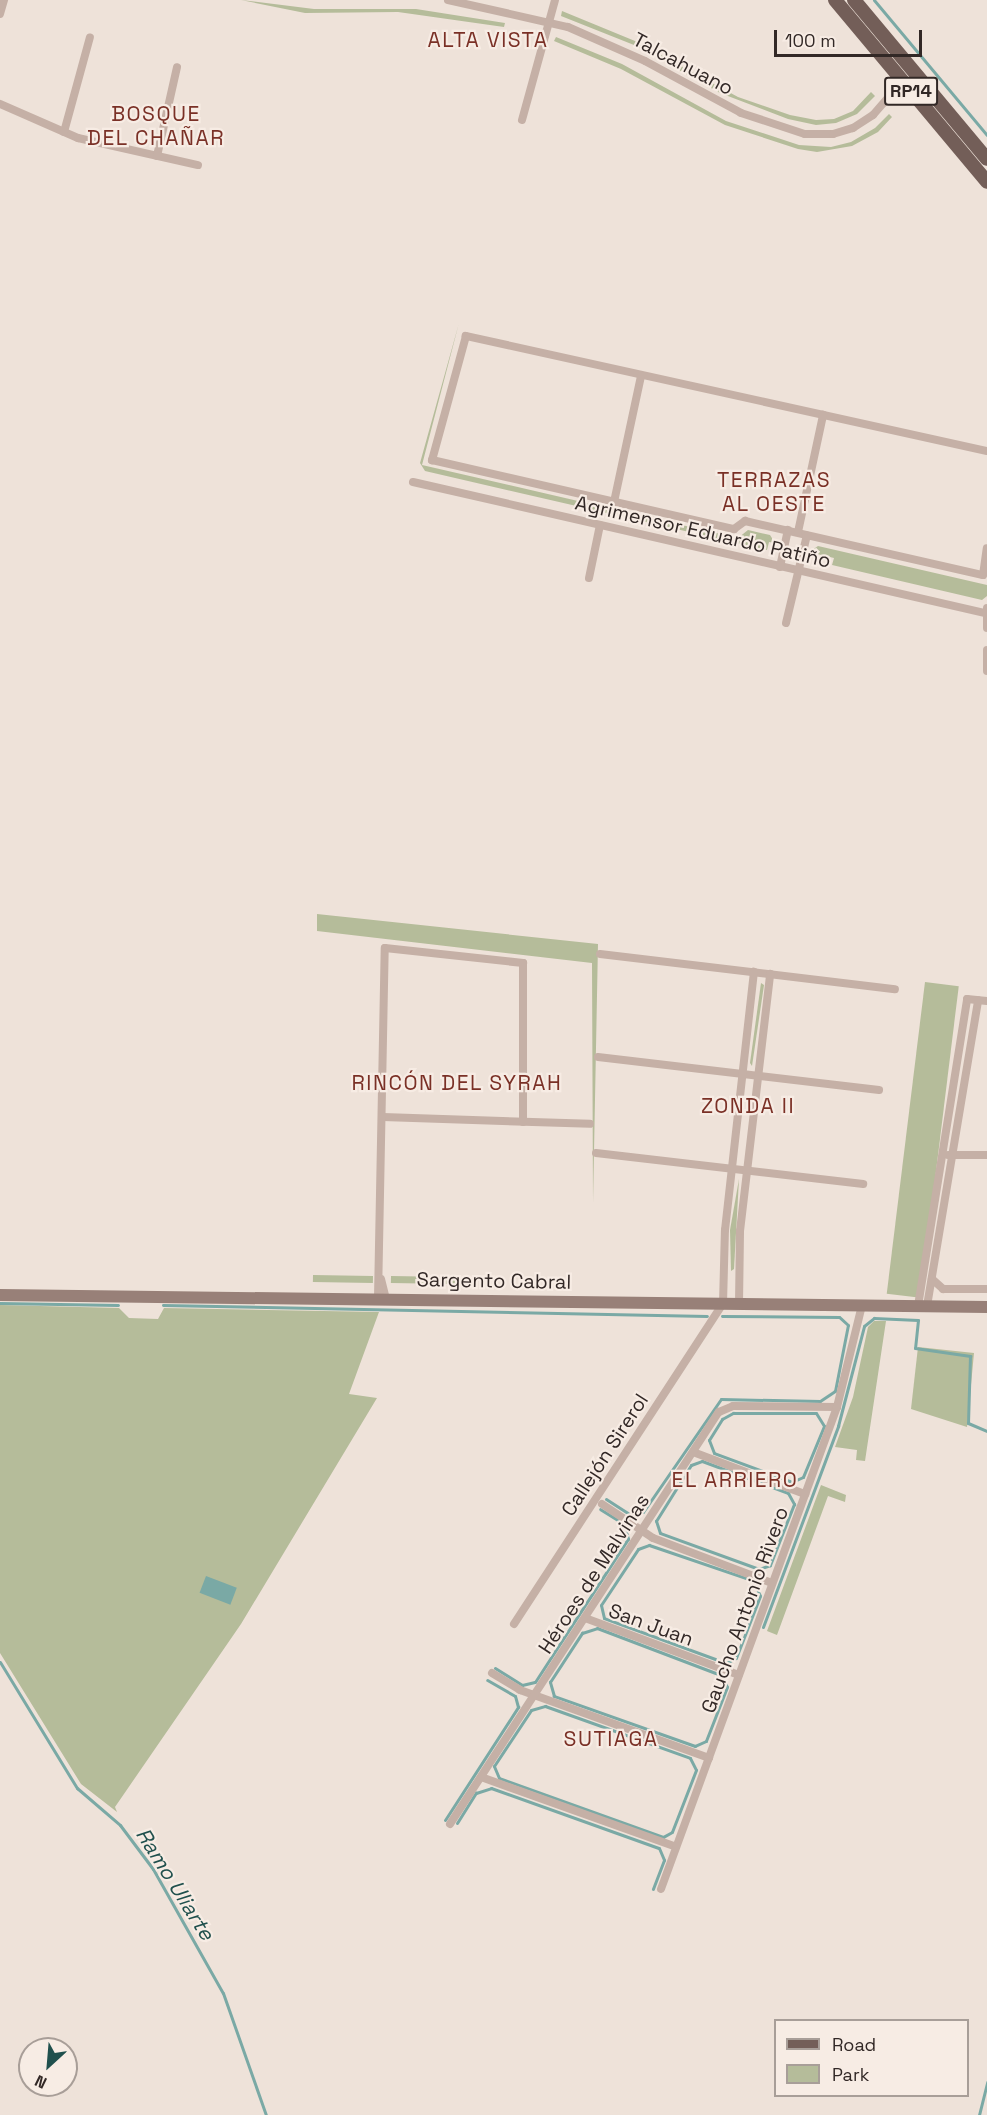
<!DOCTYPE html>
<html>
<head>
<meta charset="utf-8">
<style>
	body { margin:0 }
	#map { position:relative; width:987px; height:2115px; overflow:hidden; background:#eee2d9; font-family:"Space Grotesk",sans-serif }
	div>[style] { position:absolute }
	.green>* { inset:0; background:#b5bc9a; transform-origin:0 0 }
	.water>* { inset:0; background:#7aa9a5; transform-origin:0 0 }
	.stream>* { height:3px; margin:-1.5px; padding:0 1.5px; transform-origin:1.5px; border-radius:1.5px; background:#7aa9a5 }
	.street>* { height:8px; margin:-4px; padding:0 4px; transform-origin:4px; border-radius:4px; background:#c5b0a6 }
	.secondary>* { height:12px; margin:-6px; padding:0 6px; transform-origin:6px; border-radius:6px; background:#988078 }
	.primary>* { height:14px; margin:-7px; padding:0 7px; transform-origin:7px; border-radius:7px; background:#735e58 }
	span { translate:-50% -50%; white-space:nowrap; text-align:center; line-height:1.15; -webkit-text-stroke:4.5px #f7ece4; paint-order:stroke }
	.shield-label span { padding:2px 4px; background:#f7ece4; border:2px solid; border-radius:4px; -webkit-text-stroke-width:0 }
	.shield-label { font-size:18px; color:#322826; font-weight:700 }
	.street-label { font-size:20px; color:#322826 }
	.neighbourhood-label { font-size:21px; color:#7a3026; letter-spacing:1.5px }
	.water-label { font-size:21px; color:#20504d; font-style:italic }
	.legend { position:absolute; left:774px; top:2019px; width:195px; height:78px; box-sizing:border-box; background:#f7ece4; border:2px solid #a89e98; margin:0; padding:8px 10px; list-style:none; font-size:18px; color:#322826 }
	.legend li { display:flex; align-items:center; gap:12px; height:30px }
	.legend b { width:30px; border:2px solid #a89e98 }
	.north { position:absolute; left:18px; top:2037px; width:60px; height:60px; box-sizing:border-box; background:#f7ece4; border:2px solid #a89e98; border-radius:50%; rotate:206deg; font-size:16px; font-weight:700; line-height:24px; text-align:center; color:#322826 }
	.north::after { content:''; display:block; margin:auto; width:21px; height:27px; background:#20504d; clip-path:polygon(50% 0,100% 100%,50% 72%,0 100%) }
	.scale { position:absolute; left:774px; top:30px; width:148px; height:27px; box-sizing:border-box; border:3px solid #322826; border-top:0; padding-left:8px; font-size:18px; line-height:21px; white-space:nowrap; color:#322826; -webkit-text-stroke:4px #f7ece4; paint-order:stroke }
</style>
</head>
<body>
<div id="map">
	<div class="green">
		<i style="clip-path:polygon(241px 0,314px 9px,416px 9px,505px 23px,504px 27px,398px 12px,305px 13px)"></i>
		<i style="clip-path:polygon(562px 11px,635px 41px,738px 97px,790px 115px,816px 120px,834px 119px,853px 111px,871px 92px,875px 96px,857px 114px,836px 123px,816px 125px,788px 119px,720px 93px,634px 45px,561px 16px)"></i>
		<i style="clip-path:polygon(556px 37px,622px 64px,726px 121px,799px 145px,831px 147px,851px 142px,875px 128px,889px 114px,892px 117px,878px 132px,852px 146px,817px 152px,798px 149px,725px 125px,621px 69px,554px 41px)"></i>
		<i style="clip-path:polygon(459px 323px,422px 465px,738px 538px,748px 530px,770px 535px,775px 543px,769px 542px,767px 550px,425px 471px,420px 463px)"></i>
		<i style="clip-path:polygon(818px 546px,987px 585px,987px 596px,982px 600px,832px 565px,834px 558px,809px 552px)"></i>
		<i style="clip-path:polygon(317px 914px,598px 944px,593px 1204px,592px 963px,317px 931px)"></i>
		<i style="left:925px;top:982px;width:34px;height:314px;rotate:7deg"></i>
		<i style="clip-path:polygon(761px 983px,764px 985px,752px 1066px,750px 1063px)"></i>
		<i style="clip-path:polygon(739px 1179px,734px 1269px,731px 1271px,730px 1230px)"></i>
		<i style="left:313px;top:1275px;width:60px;height:7px;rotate:1deg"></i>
		<i style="left:391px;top:1276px;width:77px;height:7px;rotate:1deg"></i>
		<i style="clip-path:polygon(0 1305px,119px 1308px,129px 1318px,158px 1319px,164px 1308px,379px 1312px,349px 1394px,377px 1398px,241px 1624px,115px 1807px,117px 1812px,81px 1784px,0 1653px)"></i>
		<i style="clip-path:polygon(874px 1321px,886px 1321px,865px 1461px,856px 1460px,857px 1450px,835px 1447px,853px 1397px,868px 1327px)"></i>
		<i style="clip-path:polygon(918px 1347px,974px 1353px,967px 1427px,911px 1409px)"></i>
		<i style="clip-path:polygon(821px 1485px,846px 1495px,845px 1502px,828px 1496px,777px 1635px,767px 1631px)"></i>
	</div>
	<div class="water">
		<i style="left:206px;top:1576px;width:33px;height:18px;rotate:21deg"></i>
	</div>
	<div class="stream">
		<i style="left:874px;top:0;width:176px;rotate:50.1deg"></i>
		<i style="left:0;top:1303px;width:118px;rotate:1deg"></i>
		<i style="left:163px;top:1305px;width:544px;rotate:1.16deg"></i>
		<i style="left:733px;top:1413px;width:83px"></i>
		<i style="left:816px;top:1413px;width:15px;rotate:58deg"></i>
		<i style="left:824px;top:1426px;width:55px;rotate:112.4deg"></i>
		<i style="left:803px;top:1477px;width:12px;rotate:156deg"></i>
		<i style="left:792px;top:1482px;width:83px;rotate:-159.6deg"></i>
		<i style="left:714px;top:1453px;width:14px;rotate:-111deg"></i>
		<i style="left:709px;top:1440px;width:25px;rotate:-58deg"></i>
		<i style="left:722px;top:1419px;width:13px;rotate:-29deg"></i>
		<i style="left:702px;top:1461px;width:92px;rotate:20.4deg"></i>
		<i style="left:788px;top:1493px;width:13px;rotate:61deg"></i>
		<i style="left:794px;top:1504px;width:66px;rotate:111.5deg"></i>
		<i style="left:770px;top:1565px;width:12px;rotate:160deg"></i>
		<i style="left:759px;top:1569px;width:105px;rotate:-160deg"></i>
		<i style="left:660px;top:1533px;width:13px;rotate:-108deg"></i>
		<i style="left:656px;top:1521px;width:66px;rotate:-58deg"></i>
		<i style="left:691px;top:1465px;width:12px;rotate:-20deg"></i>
		<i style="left:606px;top:1499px;width:30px;rotate:33deg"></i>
		<i style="left:631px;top:1515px;width:12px;rotate:-14deg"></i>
		<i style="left:643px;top:1512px;width:137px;rotate:-55.4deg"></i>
		<i style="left:721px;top:1399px;width:99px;rotate:1.2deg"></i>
		<i style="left:820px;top:1401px;width:18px;rotate:-34deg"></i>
		<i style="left:835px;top:1391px;width:67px;rotate:-78.9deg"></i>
		<i style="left:848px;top:1325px;width:12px;rotate:-138deg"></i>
		<i style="left:839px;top:1317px;width:117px;rotate:-179.5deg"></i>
		<i style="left:649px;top:1545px;width:111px;rotate:18.9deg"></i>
		<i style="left:754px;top:1581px;width:16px;rotate:68deg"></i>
		<i style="left:760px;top:1596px;width:66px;rotate:111.2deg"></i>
		<i style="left:736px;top:1658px;width:11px;rotate:153deg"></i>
		<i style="left:726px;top:1663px;width:130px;rotate:-159.8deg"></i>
		<i style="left:604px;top:1618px;width:13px;rotate:-103deg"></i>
		<i style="left:601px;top:1605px;width:67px;rotate:-56.5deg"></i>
		<i style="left:638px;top:1549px;width:12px;rotate:-20deg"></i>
		<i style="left:763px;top:1627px;width:215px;rotate:-69.5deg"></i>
		<i style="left:838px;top:1426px;width:103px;rotate:-75.4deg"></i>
		<i style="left:864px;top:1326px;width:13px;rotate:-39deg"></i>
		<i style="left:874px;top:1318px;width:44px;rotate:2.6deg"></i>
		<i style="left:918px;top:1320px;width:28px;rotate:96deg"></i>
		<i style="left:915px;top:1348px;width:56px;rotate:8.3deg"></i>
		<i style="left:970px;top:1356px;width:67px;rotate:91.7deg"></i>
		<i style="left:968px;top:1423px;width:21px;rotate:23deg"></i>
		<i style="left:597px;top:1628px;width:133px;rotate:20.8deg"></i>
		<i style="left:721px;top:1675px;width:13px;rotate:63deg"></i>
		<i style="left:727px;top:1687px;width:58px;rotate:111.3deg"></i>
		<i style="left:706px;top:1741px;width:12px;rotate:156deg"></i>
		<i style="left:695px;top:1746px;width:150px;rotate:-160.5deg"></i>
		<i style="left:554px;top:1696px;width:15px;rotate:-106deg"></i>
		<i style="left:550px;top:1682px;width:59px;rotate:-56.9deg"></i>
		<i style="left:582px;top:1633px;width:16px;rotate:-18deg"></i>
		<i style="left:0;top:1662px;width:148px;rotate:58.6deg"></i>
		<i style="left:77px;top:1788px;width:57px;rotate:40.7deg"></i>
		<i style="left:120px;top:1825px;width:55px;rotate:53.1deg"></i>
		<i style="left:153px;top:1869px;width:142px;rotate:60.6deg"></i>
		<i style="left:223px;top:1993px;width:129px;rotate:70.6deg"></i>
		<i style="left:495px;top:1668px;width:32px;rotate:32deg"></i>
		<i style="left:522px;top:1685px;width:13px;rotate:-13deg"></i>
		<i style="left:535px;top:1682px;width:171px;rotate:-57deg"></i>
		<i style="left:628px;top:1539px;width:16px;rotate:-105deg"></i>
		<i style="left:624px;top:1524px;width:28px;rotate:-148deg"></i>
		<i style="left:545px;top:1706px;width:154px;rotate:19.7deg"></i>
		<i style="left:690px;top:1758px;width:13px;rotate:63deg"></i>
		<i style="left:696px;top:1770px;width:66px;rotate:111.2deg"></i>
		<i style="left:672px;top:1832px;width:10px;rotate:151deg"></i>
		<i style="left:663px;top:1837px;width:174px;rotate:-160.2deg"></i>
		<i style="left:499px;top:1778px;width:13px;rotate:-113deg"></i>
		<i style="left:494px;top:1766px;width:67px;rotate:-56.5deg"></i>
		<i style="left:531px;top:1710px;width:15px;rotate:-16deg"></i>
		<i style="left:445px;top:1820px;width:135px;rotate:-57.1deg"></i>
		<i style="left:518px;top:1707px;width:11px;rotate:-105deg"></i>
		<i style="left:515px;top:1696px;width:32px;rotate:-150deg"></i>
		<i style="left:457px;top:1823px;width:36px;rotate:-58deg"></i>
		<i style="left:476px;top:1793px;width:16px;rotate:-18deg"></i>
		<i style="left:491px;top:1788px;width:178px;rotate:19.7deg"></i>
		<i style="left:659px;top:1848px;width:13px;rotate:67deg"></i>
		<i style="left:664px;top:1860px;width:31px;rotate:111deg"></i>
		<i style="left:979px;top:2115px;width:34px;rotate:-76deg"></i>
	</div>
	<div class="street">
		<i style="left:448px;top:0;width:123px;rotate:12.7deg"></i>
		<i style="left:568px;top:27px;width:84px;rotate:23.8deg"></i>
		<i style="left:645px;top:61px;width:109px;rotate:28.4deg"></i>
		<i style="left:741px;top:113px;width:67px;rotate:18.2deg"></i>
		<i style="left:805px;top:134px;width:28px"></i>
		<i style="left:833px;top:134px;width:21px;rotate:-17deg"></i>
		<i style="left:853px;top:128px;width:24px;rotate:-33deg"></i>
		<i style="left:873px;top:115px;width:28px;rotate:-49deg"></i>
		<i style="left:0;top:14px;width:15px;rotate:-74deg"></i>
		<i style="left:0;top:104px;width:85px;rotate:23.6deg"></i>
		<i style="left:78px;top:138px;width:123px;rotate:12.7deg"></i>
		<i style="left:522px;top:120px;width:124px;rotate:-74.6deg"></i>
		<i style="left:64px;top:132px;width:98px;rotate:-74.7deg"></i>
		<i style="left:157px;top:156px;width:91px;rotate:-77.3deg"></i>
		<i style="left:987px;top:451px;width:534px;rotate:-167.55deg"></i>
		<i style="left:466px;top:336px;width:129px;rotate:105.3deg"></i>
		<i style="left:432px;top:460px;width:310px;rotate:12.9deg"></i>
		<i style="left:734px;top:529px;width:14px;rotate:-36deg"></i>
		<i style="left:745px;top:521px;width:244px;rotate:12.8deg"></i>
		<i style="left:983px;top:575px;width:27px;rotate:-82deg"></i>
		<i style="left:413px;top:482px;width:587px;rotate:12.9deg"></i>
		<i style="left:614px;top:502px;width:129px;rotate:-77.9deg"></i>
		<i style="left:798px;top:532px;width:120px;rotate:-77.9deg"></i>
		<i style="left:780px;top:567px;width:38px;rotate:-78deg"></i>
		<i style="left:589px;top:578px;width:54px;rotate:-78.3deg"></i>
		<i style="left:987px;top:608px;width:20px;rotate:90deg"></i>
		<i style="left:786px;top:623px;width:90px;rotate:-76.6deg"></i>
		<i style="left:987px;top:650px;width:21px;rotate:90deg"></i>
		<i style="left:600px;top:954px;width:297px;rotate:6.8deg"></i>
		<i style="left:598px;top:1057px;width:283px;rotate:6.7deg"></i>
		<i style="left:383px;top:1117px;width:207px;rotate:1.9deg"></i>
		<i style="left:596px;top:1153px;width:269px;rotate:6.6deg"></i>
		<i style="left:948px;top:1155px;width:39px"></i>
		<i style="left:381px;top:1279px;width:21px;rotate:76deg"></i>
		<i style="left:932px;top:1279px;width:15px;rotate:42deg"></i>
		<i style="left:943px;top:1289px;width:44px"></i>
		<i style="left:378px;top:1298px;width:350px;rotate:-88.9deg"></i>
		<i style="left:385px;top:948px;width:139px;rotate:6.2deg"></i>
		<i style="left:523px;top:963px;width:159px;rotate:90deg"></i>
		<i style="left:739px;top:1304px;width:73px;rotate:-89.2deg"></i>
		<i style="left:740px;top:1231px;width:259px;rotate:-83.3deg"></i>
		<i style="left:918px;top:1306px;width:311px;rotate:-80.9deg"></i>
		<i style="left:967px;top:999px;width:20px;rotate:6deg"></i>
		<i style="left:927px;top:1306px;width:310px;rotate:-80.5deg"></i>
		<i style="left:693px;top:1452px;width:120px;rotate:20.6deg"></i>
		<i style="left:602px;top:1504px;width:61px;rotate:33.7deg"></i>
		<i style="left:653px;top:1538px;width:127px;rotate:20.7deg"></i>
		<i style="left:585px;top:1618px;width:164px;rotate:20.3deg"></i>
		<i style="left:514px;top:1624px;width:382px;rotate:-56.9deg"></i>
		<i style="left:723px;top:1304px;width:74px;rotate:-88.5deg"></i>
		<i style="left:725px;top:1230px;width:260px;rotate:-83.6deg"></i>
		<i style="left:492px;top:1673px;width:33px;rotate:31deg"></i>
		<i style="left:520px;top:1690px;width:201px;rotate:19.8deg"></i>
		<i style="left:481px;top:1777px;width:207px;rotate:19.7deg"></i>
		<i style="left:450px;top:1824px;width:492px;rotate:-56.9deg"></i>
		<i style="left:719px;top:1412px;width:15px;rotate:-23deg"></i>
		<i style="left:733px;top:1406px;width:104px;rotate:0.6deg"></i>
		<i style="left:661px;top:1889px;width:513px;rotate:-69.94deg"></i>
		<i style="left:837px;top:1407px;width:105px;rotate:-76.2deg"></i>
	</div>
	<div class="secondary">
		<i style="left:0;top:1295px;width:987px;rotate:0.7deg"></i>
	</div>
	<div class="primary">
		<i style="left:835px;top:0;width:237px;rotate:50.1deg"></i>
		<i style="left:854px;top:0;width:207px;rotate:50.1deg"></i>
	</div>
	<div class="shield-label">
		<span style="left:911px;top:91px">RP14</span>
	</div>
	<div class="street-label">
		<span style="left:683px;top:64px;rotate:28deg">Talcahuano</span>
		<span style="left:703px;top:532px;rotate:13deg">Agrimensor Eduardo Patiño</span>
		<span style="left:494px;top:1281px;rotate:1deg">Sargento Cabral</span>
		<span style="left:605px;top:1455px;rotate:-57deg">Callejón Sirerol</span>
		<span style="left:594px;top:1574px;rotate:-57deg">Héroes de Malvinas</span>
		<span style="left:745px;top:1610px;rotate:-70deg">Gaucho Antonio Rivero</span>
		<span style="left:651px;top:1625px;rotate:20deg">San Juan</span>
	</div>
	<div class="neighbourhood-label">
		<span style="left:488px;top:40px">ALTA VISTA</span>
		<span style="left:156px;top:126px">BOSQUE<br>DEL CHAÑAR</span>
		<span style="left:774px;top:492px">TERRAZAS<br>AL OESTE</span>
		<span style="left:457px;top:1083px">RINCÓN DEL SYRAH</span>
		<span style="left:748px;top:1106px">ZONDA II</span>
		<span style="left:735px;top:1480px">EL ARRIERO</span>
		<span style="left:611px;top:1739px">SUTIAGA</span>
	</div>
	<div class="water-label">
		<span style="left:175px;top:1884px;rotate:58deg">Ramo Uliarte</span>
	</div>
	<ul class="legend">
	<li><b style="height:8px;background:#735e58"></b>Road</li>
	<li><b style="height:16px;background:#b5bc9a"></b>Park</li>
	</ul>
	<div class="north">N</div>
	<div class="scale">100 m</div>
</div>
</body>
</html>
